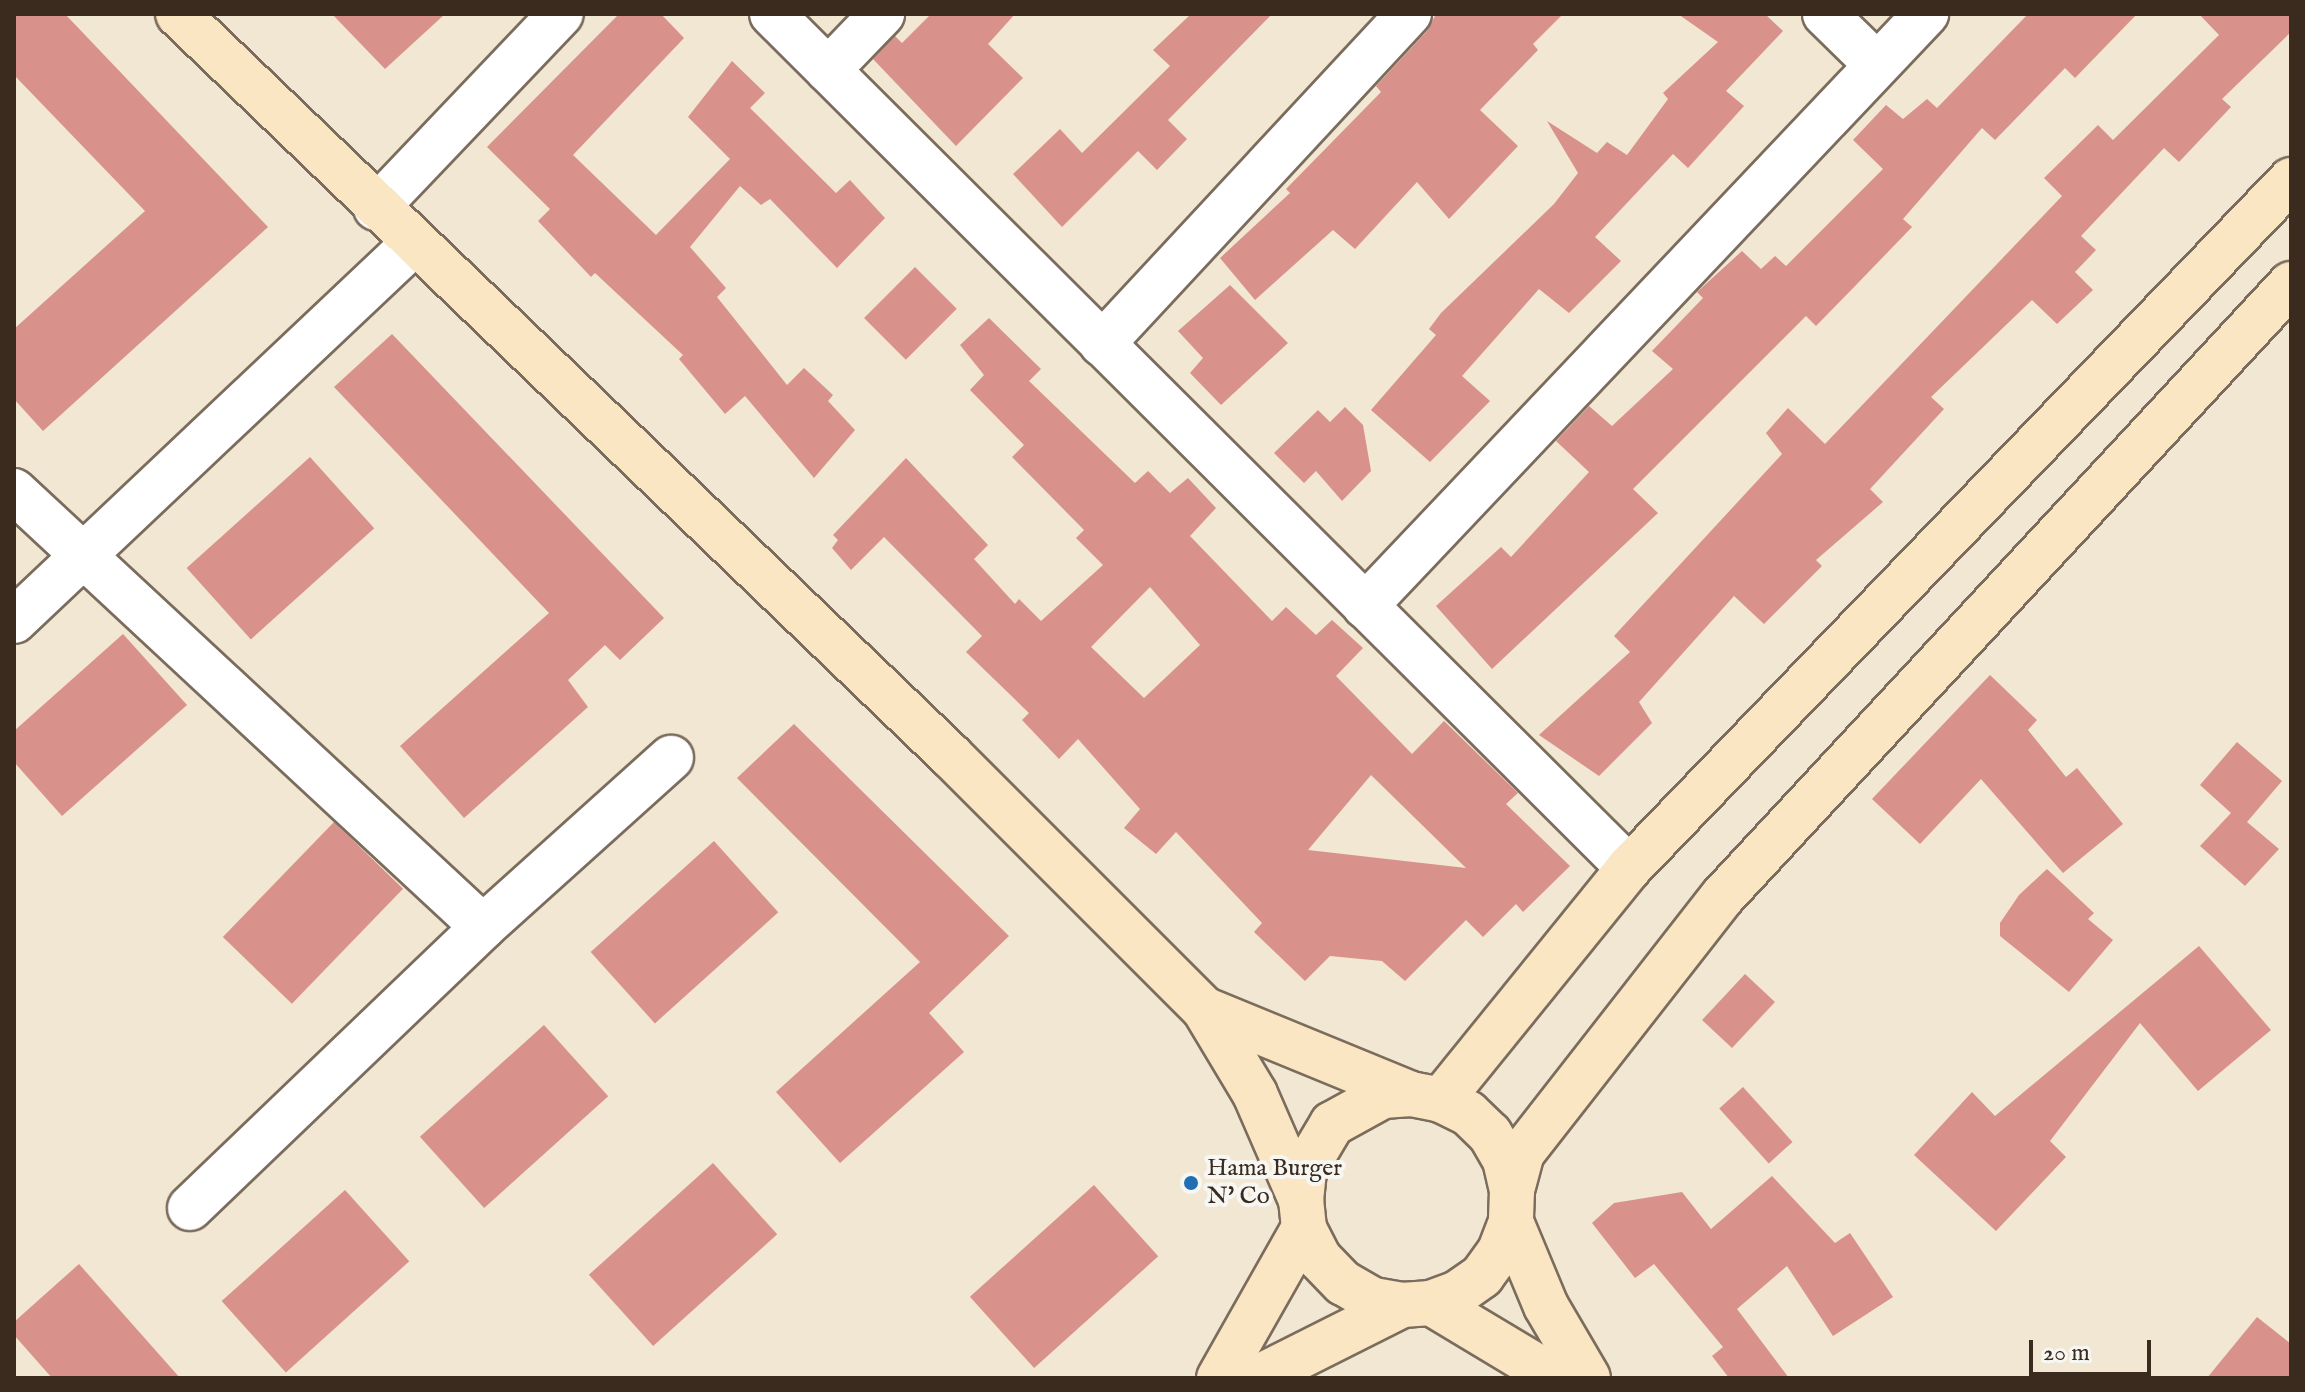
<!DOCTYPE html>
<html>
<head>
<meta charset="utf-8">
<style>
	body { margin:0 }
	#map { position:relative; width:2305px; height:1392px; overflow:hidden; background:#f1e7d2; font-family:"IM FELL English",serif }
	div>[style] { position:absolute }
	.building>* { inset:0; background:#d9918c; transform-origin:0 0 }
	.roads { filter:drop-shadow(2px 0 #7b6c5d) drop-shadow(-2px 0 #7b6c5d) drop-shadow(0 2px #7b6c5d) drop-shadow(0 -2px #7b6c5d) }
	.street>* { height:44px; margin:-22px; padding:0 22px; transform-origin:22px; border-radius:22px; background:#fff }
	.secondary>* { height:44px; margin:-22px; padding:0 22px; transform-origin:22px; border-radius:22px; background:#fbe6c3 }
	.dots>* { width:22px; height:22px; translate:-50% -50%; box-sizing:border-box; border:4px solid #f6f6f2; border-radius:50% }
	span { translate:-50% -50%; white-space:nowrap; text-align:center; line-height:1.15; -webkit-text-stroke:8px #f6f6f2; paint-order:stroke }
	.poi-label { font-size:24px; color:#3b2a1e }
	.left { translate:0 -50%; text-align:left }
	.frame { position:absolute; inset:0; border:16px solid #3b2a1e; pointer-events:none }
	.scale { position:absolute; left:2029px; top:1340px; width:122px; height:36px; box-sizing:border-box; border:4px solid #3b2a1e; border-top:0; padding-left:10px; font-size:24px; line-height:28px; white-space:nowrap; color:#3b2a1e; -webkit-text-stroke:6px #f6f6f2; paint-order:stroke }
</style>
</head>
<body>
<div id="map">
	<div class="building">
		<i style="clip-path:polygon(14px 14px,65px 14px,268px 227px,43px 431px,14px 399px,14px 329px,145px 211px,14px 75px)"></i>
		<i style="clip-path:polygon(332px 14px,445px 14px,385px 69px)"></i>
		<i style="clip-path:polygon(619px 14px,661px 14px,684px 38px,573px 155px,656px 235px,730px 159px,688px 117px,732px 61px,765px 93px,750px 108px,836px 193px,850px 180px,885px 218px,837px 268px,770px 199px,761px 205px,740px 186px,690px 247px,726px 288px,717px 297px,787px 385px,804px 368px,833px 395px,828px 401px,855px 430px,814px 478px,745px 396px,725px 414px,679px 359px,683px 355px,595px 273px,591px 277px,538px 221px,550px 209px,487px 147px)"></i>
		<i style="clip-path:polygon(931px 14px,1015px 14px,988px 44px,1023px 78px,956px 146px,873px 59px,895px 36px,902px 43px)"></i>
		<i style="clip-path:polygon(1191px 14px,1272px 14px,1168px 120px,1187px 139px,1157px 170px,1138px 151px,1062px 227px,1013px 174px,1060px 129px,1082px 153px,1170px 66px,1153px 50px)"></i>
		<i style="clip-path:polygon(1436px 14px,1563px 14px,1533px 44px,1538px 50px,1480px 110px,1518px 146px,1449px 219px,1417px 182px,1355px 249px,1333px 230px,1255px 300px,1220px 258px,1290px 193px,1286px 189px,1381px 92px,1376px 86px,1427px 31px)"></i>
		<i style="clip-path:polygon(1678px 14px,1765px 14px,1783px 31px,1726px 91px,1744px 106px,1688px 168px,1673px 154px,1595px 237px,1621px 261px,1569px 313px,1539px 289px,1462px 376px,1490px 401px,1430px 462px,1371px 410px,1436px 335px,1429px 329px,1441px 313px,1554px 204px,1578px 173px,1547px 121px,1597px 153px,1607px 142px,1627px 155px,1668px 99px,1663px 93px,1718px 42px)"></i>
		<i style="clip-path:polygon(2028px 14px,2137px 14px,2075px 78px,2065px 68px,1995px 140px,1982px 128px,1903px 219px,1912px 227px,1857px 284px,1816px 326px,1806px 316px,1633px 489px,1658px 513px,1492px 669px,1436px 606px,1501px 547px,1511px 557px,1589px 472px,1556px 441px,1589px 406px,1612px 426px,1673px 369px,1652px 351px,1703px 298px,1697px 292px,1742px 251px,1761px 269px,1775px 256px,1786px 266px,1883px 169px,1853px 140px,1886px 105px,1903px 119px,1927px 99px,1937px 108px)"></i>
		<i style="clip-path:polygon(2199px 14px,2291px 14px,2291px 32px,2222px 99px,2231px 107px,2179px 162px,2164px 148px,2081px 236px,2096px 250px,2075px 272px,2093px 290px,2057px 324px,2032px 300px,1931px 397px,1944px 409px,1870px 489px,1883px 502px,1816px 560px,1822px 566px,1764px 624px,1734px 596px,1639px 702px,1652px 723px,1599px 776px,1539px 735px,1630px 652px,1614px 636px,1782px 454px,1766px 433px,1788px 408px,1825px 444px,2062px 196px,2044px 178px,2098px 125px,2113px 140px,2219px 35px)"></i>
		<i style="left:915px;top:267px;width:59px;height:72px;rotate:45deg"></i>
		<i style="clip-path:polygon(1230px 285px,1288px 343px,1221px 405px,1190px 373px,1203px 358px,1178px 331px)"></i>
		<i style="clip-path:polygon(evenodd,989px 318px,1041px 369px,1029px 381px,1135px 483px,1148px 471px,1170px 493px,1188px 478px,1216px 508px,1190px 536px,1272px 621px,1286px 607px,1316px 635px,1332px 620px,1363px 648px,1336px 676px,1412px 754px,1444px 721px,1518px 793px,1506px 804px,1570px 866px,1523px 912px,1516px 904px,1483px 937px,1466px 920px,1405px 981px,1382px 961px,1330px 956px,1305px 981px,1254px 932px,1262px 923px,1176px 832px,1156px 854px,1124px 828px,1140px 809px,1078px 739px,1059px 759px,1022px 720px,1029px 713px,966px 652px,982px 636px,884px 537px,851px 570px,832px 548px,838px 540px,833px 535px,906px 458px,988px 545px,974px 559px,1015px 604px,1019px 599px,1041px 621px,1103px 565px,1076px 538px,1084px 530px,1012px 457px,1024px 445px,970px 390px,984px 375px,960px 345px,989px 318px,1150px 587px,1200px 645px,1144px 698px,1091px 647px,1150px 587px,989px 318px,1371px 775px,1466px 868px,1308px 850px,1371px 775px)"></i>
		<i style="clip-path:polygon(392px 334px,664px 618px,620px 660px,605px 645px,568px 680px,588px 707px,464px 818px,400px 746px,549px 613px,334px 387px)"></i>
		<i style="clip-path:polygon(1345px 407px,1363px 425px,1371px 471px,1342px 501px,1316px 471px,1304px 483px,1274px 453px,1318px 410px,1330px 422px)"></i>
		<i style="left:310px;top:457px;width:96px;height:166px;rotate:48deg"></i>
		<i style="clip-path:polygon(123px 634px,187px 705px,62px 816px,14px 762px,14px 731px)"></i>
		<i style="clip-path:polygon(1990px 675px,2037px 720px,2028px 730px,2066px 777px,2077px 768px,2123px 824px,2063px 873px,1981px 779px,1920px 844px,1872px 799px)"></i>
		<i style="clip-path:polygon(794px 724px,1009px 936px,929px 1013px,964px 1052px,840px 1163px,776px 1092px,920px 962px,737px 778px)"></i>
		<i style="clip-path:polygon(2237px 742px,2282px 781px,2247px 822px,2279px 849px,2245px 886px,2200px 846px,2231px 813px,2200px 785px)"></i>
		<i style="left:334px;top:822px;width:96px;height:160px;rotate:44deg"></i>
		<i style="left:714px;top:841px;width:96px;height:166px;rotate:48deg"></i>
		<i style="clip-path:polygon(2047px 869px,2094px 913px,2088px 919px,2113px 940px,2069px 992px,2000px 936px,2000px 923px,2019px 895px)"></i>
		<i style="clip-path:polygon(2199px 946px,2271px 1030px,2198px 1091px,2140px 1023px,2050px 1141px,2066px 1157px,1996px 1231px,1914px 1155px,1972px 1092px,1995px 1116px)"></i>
		<i style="left:1745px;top:974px;width:41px;height:63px;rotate:43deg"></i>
		<i style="left:544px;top:1025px;width:96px;height:167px;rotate:48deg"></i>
		<i style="left:1743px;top:1087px;width:74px;height:32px;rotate:48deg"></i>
		<i style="left:713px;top:1163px;width:96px;height:167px;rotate:48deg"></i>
		<i style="clip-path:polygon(1772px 1176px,1835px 1243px,1850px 1233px,1893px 1297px,1833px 1336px,1787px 1266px,1737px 1309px,1789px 1378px,1729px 1378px,1712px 1356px,1723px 1347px,1654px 1264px,1635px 1278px,1592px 1223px,1614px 1203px,1682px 1192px,1711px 1229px)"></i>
		<i style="left:1094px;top:1185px;width:96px;height:167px;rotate:48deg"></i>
		<i style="left:345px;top:1190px;width:96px;height:166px;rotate:48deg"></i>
		<i style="clip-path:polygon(79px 1264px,180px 1378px,52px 1378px,14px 1335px,14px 1322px)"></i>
		<i style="clip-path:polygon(2257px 1317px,2291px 1344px,2291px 1378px,2207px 1378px)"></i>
	</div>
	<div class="roads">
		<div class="street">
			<i style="left:772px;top:14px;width:1210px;rotate:44.9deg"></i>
			<i style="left:1825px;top:14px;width:73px;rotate:44.4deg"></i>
			<i style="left:828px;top:70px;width:78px;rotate:-46deg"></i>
			<i style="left:376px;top:208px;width:268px;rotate:-46.4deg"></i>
			<i style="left:1102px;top:344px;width:451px;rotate:-47.1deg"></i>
			<i style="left:14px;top:491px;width:640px;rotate:42.91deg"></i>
			<i style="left:1365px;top:606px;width:816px;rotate:-46.54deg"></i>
			<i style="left:14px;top:621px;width:549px;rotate:-43.38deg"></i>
			<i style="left:190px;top:1208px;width:406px;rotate:-43.8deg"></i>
			<i style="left:483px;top:927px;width:253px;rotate:-42deg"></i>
		</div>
		<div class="secondary">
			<i style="left:178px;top:14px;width:1071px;rotate:43.83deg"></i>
			<i style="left:951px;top:756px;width:358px;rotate:45deg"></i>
			<i style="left:1204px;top:1009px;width:99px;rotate:59deg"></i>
			<i style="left:1255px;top:1094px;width:116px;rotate:66.5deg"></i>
			<i style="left:1204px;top:1009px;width:224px;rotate:22.3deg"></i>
			<i style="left:1411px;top:1094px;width:31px;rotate:11deg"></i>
			<i style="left:1441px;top:1100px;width:30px;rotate:26deg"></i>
			<i style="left:1468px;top:1113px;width:30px;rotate:44deg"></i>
			<i style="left:1490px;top:1134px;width:30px;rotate:60deg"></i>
			<i style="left:1505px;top:1160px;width:31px;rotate:77deg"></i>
			<i style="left:1512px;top:1190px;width:32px;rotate:92deg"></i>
			<i style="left:1511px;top:1222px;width:31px;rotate:111deg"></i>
			<i style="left:1500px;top:1251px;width:31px;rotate:126deg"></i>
			<i style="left:1482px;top:1276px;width:29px;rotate:145deg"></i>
			<i style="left:1458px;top:1293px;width:29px;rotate:160deg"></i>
			<i style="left:1431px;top:1303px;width:29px;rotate:176deg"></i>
			<i style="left:1402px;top:1305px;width:29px;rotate:-170deg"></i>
			<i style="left:1373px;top:1300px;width:34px;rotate:-150deg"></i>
			<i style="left:1343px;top:1283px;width:35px;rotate:-134deg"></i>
			<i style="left:1319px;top:1258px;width:34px;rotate:-117deg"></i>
			<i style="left:1304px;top:1228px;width:28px;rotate:-96deg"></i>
			<i style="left:1301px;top:1200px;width:29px;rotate:-84deg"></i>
			<i style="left:1304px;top:1171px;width:55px;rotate:-59.2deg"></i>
			<i style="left:1332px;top:1124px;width:58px;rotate:-28.8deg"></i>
			<i style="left:1383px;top:1096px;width:28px;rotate:-4deg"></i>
			<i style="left:1441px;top:1100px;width:299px;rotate:-51deg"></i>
			<i style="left:1629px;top:868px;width:955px;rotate:-46.1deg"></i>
			<i style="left:1512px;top:1190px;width:38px;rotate:-75deg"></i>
			<i style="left:1522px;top:1153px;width:326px;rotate:-52deg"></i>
			<i style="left:1723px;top:896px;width:835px;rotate:-47.14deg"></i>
			<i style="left:1511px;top:1222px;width:91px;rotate:67.4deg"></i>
			<i style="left:1546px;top:1306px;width:83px;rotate:59.7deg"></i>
			<i style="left:1431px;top:1303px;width:146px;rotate:31deg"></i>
			<i style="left:1219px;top:1378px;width:172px;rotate:-60.5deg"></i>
			<i style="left:1257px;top:1378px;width:162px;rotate:-26.7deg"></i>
		</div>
	</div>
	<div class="dots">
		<i style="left:1191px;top:1183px;background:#1f6fb2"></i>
	</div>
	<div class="poi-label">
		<span class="left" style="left:1207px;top:1183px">Hama Burger<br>N' Co</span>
	</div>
	<div class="frame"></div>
	<div class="scale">20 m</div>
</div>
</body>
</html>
